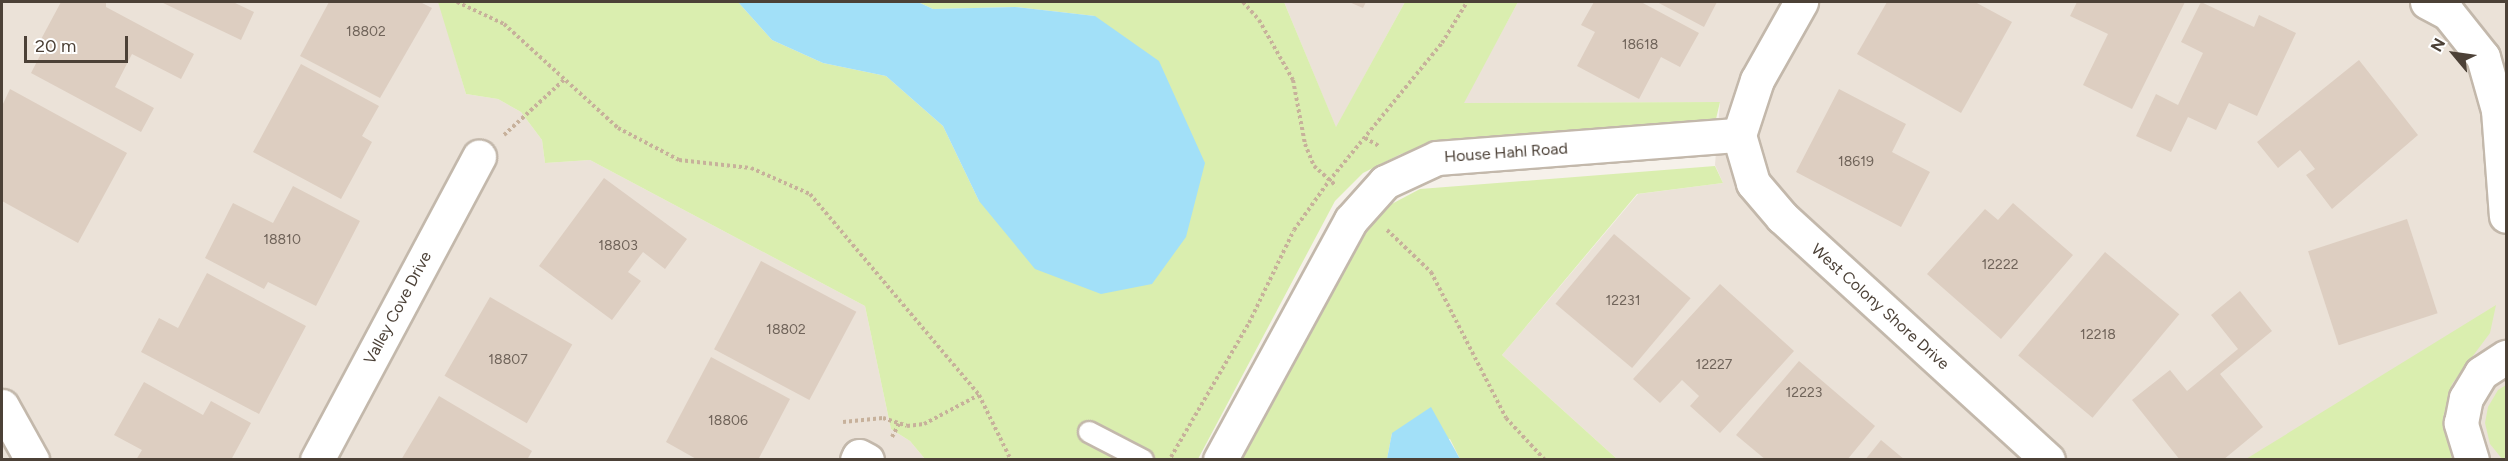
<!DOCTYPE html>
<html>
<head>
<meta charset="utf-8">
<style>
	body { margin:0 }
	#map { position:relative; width:2508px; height:461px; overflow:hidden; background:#f6f1ea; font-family:Figtree,sans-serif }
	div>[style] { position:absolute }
	.residential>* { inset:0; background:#ebe2d8 }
	.green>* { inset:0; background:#daeeaf }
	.water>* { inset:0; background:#a2e0f8 }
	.building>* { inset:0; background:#ddcec1; transform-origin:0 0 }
	.path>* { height:4px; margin-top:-2px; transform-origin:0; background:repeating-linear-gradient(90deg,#c7b19b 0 3px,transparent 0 6px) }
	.roads { filter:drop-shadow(2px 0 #c3b8ab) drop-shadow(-2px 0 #c3b8ab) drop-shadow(0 2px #c3b8ab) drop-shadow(0 -2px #c3b8ab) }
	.service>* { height:20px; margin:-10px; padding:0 10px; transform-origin:10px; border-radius:10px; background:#fff }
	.minor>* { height:33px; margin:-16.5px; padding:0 16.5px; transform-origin:16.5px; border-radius:16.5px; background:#fff }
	span { translate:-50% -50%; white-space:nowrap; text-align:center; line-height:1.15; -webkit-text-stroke:6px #fff; paint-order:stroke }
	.number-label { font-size:14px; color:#70645a }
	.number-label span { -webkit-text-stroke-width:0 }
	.street-label { font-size:16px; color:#4c4137 }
	.frame { position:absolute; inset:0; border:3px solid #4c4137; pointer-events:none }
	.north { position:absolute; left:2424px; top:24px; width:60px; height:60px; -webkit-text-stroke:4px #fff; paint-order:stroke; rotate:299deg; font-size:16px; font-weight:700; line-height:24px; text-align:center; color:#4c4137 }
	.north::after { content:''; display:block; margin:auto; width:21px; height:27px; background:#4c4137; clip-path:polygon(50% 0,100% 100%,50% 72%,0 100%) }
	.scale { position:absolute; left:24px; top:36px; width:104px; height:27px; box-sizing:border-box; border:3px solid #4c4137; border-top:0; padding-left:8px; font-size:18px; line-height:21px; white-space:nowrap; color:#4c4137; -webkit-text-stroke:4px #fff; paint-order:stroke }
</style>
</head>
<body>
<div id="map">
	<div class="residential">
		<i style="clip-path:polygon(2px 2px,439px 2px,466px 94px,498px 99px,521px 112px,542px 140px,545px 163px,590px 160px,865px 306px,891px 429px,910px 441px,925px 459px,2px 459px)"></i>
		<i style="clip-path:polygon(1284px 2px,1405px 2px,1336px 128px)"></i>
		<i style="clip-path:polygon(1518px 2px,2506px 2px,2506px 459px,1617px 459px,1502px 355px,1638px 194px,1723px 183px,1715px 165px,1720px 102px,1463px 103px)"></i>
	</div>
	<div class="green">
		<i style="clip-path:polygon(438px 2px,738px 2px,772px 40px,823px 63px,886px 76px,943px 126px,979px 201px,1095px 16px,1015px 7px,933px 9px,918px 2px,1284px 2px,1336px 127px,1405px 2px,1518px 2px,1464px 103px,1720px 102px,1716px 119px,1688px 127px,1444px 143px,1401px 154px,1363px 173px,1335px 201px,1198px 459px,925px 459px,910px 441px,891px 429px,865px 306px,590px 160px,545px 163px,542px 140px,521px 112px,498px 99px,466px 94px)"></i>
		<i style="clip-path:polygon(1715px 166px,1723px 183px,1637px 194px,1502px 355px,1617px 459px,1460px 459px,1450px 439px,1392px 433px,1387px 459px,1241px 460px,1354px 249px,1386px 207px,1420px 189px)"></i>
		<i style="clip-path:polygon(2496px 305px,2490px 333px,2452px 384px,2443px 418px,2452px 459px,2246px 459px)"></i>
		<i style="clip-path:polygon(2506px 385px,2506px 459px,2503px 460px,2490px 444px,2485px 423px,2488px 407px,2498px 390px)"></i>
	</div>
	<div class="water">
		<i style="clip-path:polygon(738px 2px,918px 2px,933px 9px,1015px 7px,1095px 16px,1159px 61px,1205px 163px,1186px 237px,1152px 284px,1101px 294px,1035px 269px,979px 201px,943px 126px,886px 76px,823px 63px,772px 40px)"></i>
		<i style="clip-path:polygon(1431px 407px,1460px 459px,1387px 459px,1392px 433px)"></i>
	</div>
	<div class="building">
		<i style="clip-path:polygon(61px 2px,106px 2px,106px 7px,194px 54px,181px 79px,132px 54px,115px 87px,154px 108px,141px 132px,31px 73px,45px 46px,39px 43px)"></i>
		<i style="clip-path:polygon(161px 2px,233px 2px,254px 12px,241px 40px)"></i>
		<i style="clip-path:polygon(329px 2px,420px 2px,432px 8px,380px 98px,300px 56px)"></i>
		<i style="clip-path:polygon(1349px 2px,1366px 2px,1363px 8px)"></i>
		<i style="clip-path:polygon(1594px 2px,1641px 2px,1699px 33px,1680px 67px,1661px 57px,1639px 99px,1577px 66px,1595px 32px,1581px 25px)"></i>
		<i style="clip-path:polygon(1657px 2px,1717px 2px,1704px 27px)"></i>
		<i style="clip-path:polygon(1887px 2px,1975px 2px,2012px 22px,1961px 113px,1857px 54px)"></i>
		<i style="clip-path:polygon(2077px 2px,2185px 2px,2132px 109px,2083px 85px,2108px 34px,2070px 16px)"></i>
		<i style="clip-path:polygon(2201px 2px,2254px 27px,2259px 15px,2296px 33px,2257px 116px,2229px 103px,2216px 130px,2188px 117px,2171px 152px,2136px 136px,2156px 94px,2178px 105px,2203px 53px,2181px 42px)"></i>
		<i style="clip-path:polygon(2359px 60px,2418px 135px,2332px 209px,2306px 175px,2315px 169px,2300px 150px,2278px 168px,2257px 142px)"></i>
		<i style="clip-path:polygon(301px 64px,379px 106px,362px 136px,372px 142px,341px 199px,253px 152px)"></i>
		<i style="clip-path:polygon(10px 89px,127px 153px,78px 243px,2px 201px,2px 106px)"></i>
		<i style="clip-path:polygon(1839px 89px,1906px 124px,1892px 152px,1930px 172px,1901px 227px,1796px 172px)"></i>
		<i style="clip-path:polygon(604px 178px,687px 239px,665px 269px,643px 252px,628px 272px,641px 281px,612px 320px,539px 266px)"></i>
		<i style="clip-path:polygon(293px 186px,360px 221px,316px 306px,268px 282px,264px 289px,205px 258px,233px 203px,273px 223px)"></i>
		<i style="clip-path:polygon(2013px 203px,2073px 255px,2001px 339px,1927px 274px,1985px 209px,1998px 220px)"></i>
		<i style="left:2407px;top:219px;width:99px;height:104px;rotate:72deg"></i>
		<i style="left:1614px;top:234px;width:100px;height:91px;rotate:40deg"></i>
		<i style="left:2105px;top:252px;width:97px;height:135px;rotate:40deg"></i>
		<i style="left:761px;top:261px;width:108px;height:100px;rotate:28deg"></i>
		<i style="clip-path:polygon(207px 273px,306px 326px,259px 414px,141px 352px,159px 318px,178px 328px)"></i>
		<i style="clip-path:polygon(1720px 284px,1794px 351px,1720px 433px,1690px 406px,1699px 396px,1682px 380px,1660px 403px,1633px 379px)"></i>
		<i style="clip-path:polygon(2240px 291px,2272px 331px,2220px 374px,2263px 427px,2223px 460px,2180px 460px,2132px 400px,2170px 370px,2187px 391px,2238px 349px,2211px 315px)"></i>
		<i style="left:490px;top:297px;width:95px;height:91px;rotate:30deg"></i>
		<i style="clip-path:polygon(711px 357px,790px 399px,758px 460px,698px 460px,666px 442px)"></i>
		<i style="clip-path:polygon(1799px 361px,1875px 426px,1847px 460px,1766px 460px,1736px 435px)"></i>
		<i style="clip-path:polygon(144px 382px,203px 415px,211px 401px,251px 423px,231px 460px,136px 460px,142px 450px,114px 435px)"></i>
		<i style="clip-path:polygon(439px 396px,532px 451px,527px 460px,401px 460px)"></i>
		<i style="clip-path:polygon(1881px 440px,1905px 460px,1865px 460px)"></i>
	</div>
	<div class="path">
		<i style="left:457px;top:2px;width:52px;rotate:25.1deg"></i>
		<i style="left:504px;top:24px;width:154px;rotate:42.4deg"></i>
		<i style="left:618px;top:128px;width:69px;rotate:27.7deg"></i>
		<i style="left:679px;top:160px;width:72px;rotate:6.3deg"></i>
		<i style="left:751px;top:168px;width:64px;rotate:23.8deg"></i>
		<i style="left:810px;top:194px;width:263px;rotate:49.9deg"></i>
		<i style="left:979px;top:395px;width:72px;rotate:63.8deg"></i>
		<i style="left:1243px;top:2px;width:24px;rotate:48deg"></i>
		<i style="left:1259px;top:20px;width:69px;rotate:60.5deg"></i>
		<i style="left:1293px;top:80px;width:65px;rotate:79.4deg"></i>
		<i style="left:1305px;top:144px;width:24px;rotate:68deg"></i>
		<i style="left:1314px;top:166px;width:30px;rotate:42deg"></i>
		<i style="left:504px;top:135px;width:83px;rotate:-42.6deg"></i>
		<i style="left:1365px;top:138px;width:16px;rotate:30deg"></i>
		<i style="left:1387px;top:230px;width:61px;rotate:43.7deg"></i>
		<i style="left:1431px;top:272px;width:164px;rotate:62.8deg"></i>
		<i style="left:1506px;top:418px;width:57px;rotate:47.1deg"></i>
		<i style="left:843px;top:422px;width:40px;rotate:-5.7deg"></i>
		<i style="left:883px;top:418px;width:25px;rotate:18deg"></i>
		<i style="left:907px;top:426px;width:17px;rotate:-7deg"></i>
		<i style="left:924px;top:424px;width:62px;rotate:-27.8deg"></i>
		<i style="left:892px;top:437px;width:15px;rotate:-62deg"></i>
		<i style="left:1171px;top:457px;width:155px;rotate:-59.8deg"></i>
		<i style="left:1249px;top:323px;width:103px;rotate:-64.2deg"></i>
		<i style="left:1294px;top:230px;width:60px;rotate:-54.5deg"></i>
		<i style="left:1329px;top:181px;width:178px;rotate:-50.7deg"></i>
		<i style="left:1442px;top:43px;width:48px;rotate:-58.6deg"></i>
	</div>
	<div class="roads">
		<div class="service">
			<i style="left:1089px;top:432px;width:61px;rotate:27.4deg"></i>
		</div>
		<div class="minor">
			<i style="left:2427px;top:2px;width:24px;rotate:28deg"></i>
			<i style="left:2448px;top:13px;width:56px;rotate:51.5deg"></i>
			<i style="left:2483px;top:57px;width:55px;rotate:74.2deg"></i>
			<i style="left:2498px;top:110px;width:106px;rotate:85.7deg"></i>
			<i style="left:1739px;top:135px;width:50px;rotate:73.7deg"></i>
			<i style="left:1753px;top:183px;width:45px;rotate:49.5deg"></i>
			<i style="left:1782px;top:217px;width:360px;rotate:42.4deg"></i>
			<i style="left:1739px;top:135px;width:58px;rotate:-71.9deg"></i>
			<i style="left:1757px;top:80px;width:90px;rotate:-60.6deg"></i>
			<i style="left:2px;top:406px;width:62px;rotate:60.9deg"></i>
			<i style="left:317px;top:460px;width:344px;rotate:-61.9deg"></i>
			<i style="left:857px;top:460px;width:4px;rotate:-63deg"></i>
			<i style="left:859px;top:456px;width:9px;rotate:27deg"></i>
			<i style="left:1220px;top:460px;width:273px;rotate:-61.4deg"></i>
			<i style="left:1351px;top:220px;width:51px;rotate:-48.2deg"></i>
			<i style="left:1385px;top:182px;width:57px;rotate:-24.8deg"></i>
			<i style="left:1437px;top:158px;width:303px;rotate:-4.4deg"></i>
			<i style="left:2472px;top:460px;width:39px;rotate:-107deg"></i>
			<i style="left:2461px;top:423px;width:25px;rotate:-79deg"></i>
			<i style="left:2466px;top:398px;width:29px;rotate:-59deg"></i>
			<i style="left:2481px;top:373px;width:30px;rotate:-33deg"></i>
		</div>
	</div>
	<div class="number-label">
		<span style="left:366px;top:32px">18802</span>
		<span style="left:1640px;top:45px">18618</span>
		<span style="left:1856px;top:162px">18619</span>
		<span style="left:282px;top:240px">18810</span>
		<span style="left:618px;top:246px">18803</span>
		<span style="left:2000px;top:265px">12222</span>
		<span style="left:1623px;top:301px">12231</span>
		<span style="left:786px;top:330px">18802</span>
		<span style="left:2098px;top:335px">12218</span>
		<span style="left:508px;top:360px">18807</span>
		<span style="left:1714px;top:365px">12227</span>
		<span style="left:1804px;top:393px">12223</span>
		<span style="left:728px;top:421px">18806</span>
	</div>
	<div class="street-label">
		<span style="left:1506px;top:153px;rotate:-4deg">House Hahl Road</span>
		<span style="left:1880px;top:307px;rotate:42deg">West Colony Shore Drive</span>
		<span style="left:398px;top:308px;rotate:-62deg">Valley Cove Drive</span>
	</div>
	<div class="frame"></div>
	<div class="north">N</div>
	<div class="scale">20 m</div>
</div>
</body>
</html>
